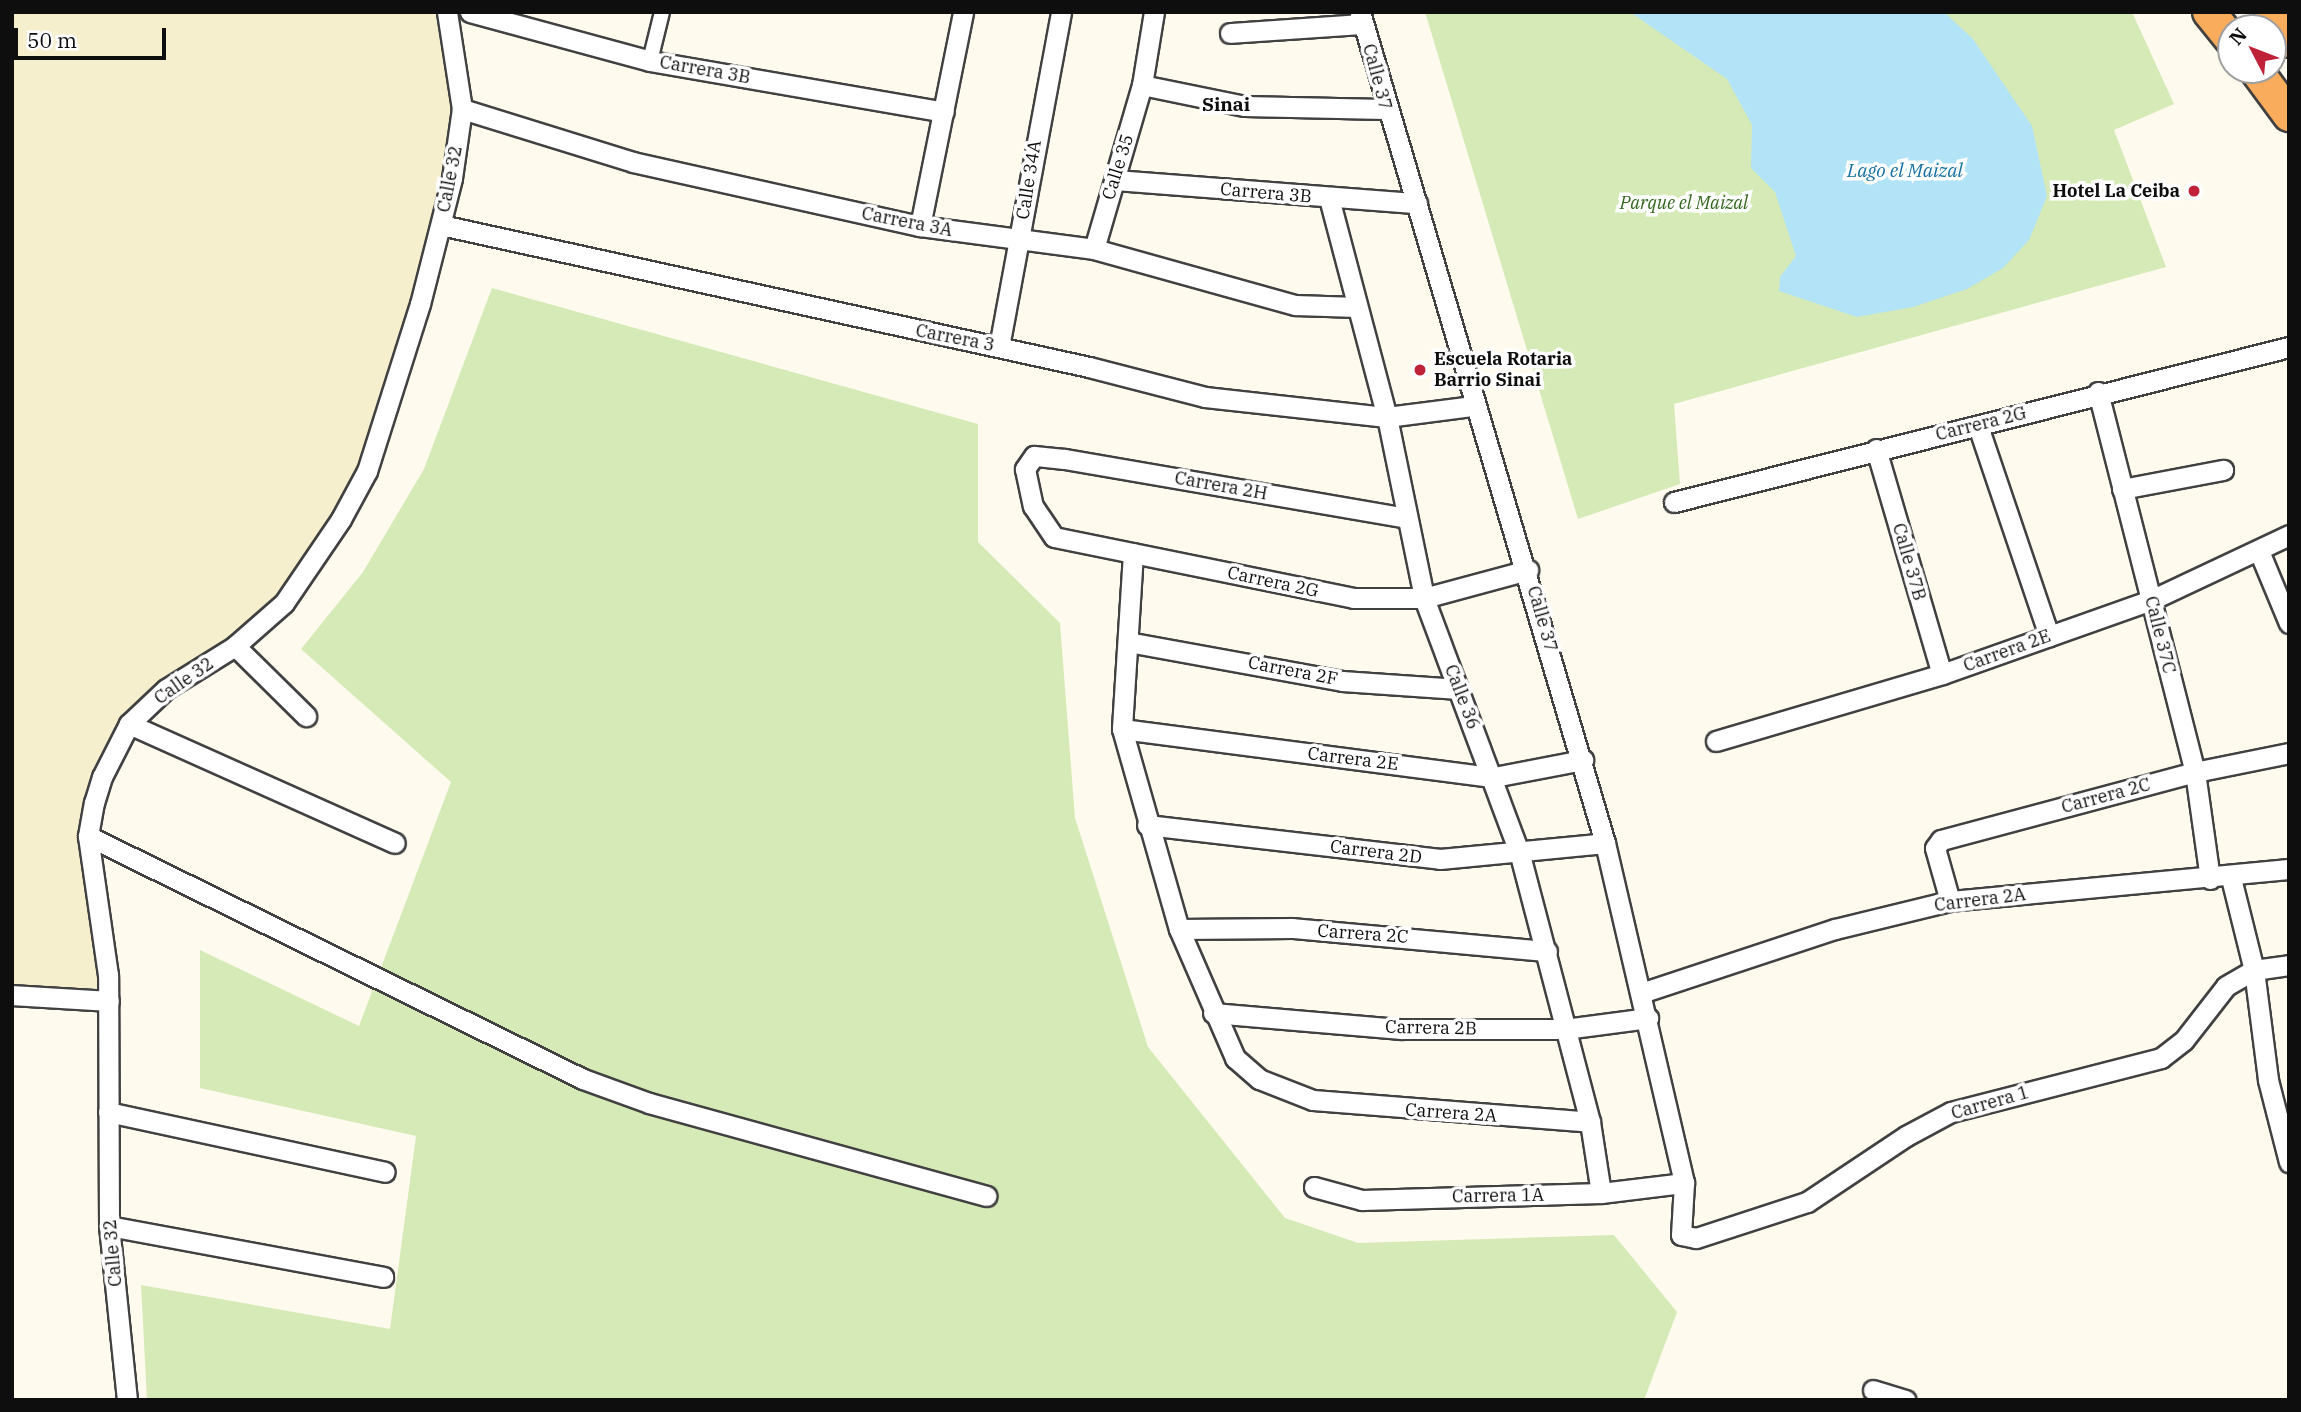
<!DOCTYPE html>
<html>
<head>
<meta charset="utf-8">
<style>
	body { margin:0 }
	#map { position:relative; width:2301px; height:1412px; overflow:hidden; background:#fffaee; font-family:"IBM Plex Serif",serif }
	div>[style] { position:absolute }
	.farmland>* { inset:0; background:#f5efce }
	.green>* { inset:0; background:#d6eab7 }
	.water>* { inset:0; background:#b2e3f7 }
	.roads { filter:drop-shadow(2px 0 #414141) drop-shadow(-2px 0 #414141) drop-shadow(0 2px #414141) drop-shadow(0 -2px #414141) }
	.pedestrian>* { height:14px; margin:-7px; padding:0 7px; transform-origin:7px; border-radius:7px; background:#fff }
	.minor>* { height:19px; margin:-9.5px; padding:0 9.5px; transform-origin:9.5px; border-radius:9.5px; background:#fff }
	.trunk>* { height:32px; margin:-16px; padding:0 16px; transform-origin:16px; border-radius:16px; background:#f8ac5c }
	.dots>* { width:19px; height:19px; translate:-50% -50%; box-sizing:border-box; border:4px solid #fff; border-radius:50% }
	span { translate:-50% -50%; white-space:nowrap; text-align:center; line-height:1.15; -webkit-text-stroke:7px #fff; paint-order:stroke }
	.street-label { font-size:18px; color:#0e0e0e }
	.poi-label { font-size:18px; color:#0e0e0e; font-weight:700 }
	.right { translate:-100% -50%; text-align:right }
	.left { translate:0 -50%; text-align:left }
	.park-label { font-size:18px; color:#33671d; font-style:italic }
	.neighbourhood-label { font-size:19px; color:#0e0e0e; font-weight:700 }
	.water-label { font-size:19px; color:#1571a2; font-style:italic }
	.frame { position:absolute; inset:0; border:14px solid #0e0e0e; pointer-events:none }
	.north { position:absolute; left:2217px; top:14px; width:70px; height:70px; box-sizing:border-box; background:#fff; border:2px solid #9f9f9f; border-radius:50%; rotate:312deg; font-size:19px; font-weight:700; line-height:28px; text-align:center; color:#0e0e0e }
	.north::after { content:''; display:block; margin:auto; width:24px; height:32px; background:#c02339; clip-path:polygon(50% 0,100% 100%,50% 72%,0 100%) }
	.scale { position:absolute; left:14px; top:28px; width:152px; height:32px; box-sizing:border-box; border:4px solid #0e0e0e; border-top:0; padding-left:9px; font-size:21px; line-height:24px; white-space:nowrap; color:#0e0e0e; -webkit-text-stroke:5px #fff; paint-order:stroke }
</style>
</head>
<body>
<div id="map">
	<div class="farmland">
		<i style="clip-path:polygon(12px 12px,447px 12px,462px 109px,367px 471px,284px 603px,129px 724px,88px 836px,109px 1001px,12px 995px)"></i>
	</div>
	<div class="green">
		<i style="clip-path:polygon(1425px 12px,2132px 12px,2174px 104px,2114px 130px,2166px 267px,1674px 404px,1680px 484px,1578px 519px)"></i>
		<i style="clip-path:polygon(492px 288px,978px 424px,978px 542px,1060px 623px,1075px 818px,1148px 1047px,1285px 1218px,1358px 1243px,1614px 1235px,1677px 1312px,1644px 1400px,147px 1400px,141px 1285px,390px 1329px,416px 1136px,200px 1088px,200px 950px,359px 1026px,451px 782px,301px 649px,363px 572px,424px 469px)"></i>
	</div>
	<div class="water">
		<i style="clip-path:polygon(1630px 12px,1944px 12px,1973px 39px,2032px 126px,2047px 196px,2029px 240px,2003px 268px,1967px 289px,1913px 307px,1857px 317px,1779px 291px,1780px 277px,1796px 256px,1775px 192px,1751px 168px,1752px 125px,1727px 79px)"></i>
	</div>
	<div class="roads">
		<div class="pedestrian">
			<i style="left:650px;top:61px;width:50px;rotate:-76.2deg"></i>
		</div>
		<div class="minor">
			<i style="left:470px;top:12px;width:187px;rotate:15.2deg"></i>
			<i style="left:650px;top:61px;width:298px;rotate:9.8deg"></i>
			<i style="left:1360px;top:12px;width:866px;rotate:73.57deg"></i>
			<i style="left:1605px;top:843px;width:349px;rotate:76.9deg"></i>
			<i style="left:1684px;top:1183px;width:52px;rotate:93.3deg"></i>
			<i style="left:1681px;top:1235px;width:15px;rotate:11deg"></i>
			<i style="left:1696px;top:1238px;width:117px;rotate:-18deg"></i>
			<i style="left:1807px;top:1202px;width:119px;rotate:-33.7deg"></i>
			<i style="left:1906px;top:1136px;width:51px;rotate:-28.1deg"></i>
			<i style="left:1951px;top:1112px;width:217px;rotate:-14.4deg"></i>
			<i style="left:2161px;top:1058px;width:29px;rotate:-38deg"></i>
			<i style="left:2184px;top:1040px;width:68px;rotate:-52.1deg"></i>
			<i style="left:2226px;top:986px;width:32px;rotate:-30deg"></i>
			<i style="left:2254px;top:970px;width:35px;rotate:-8deg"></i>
			<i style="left:1230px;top:33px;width:133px;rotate:-3.9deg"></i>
			<i style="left:1142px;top:85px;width:104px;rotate:11.6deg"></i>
			<i style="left:1244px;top:106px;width:141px;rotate:1.2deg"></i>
			<i style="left:462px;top:109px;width:179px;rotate:17.2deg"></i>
			<i style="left:633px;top:162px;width:294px;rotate:12.6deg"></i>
			<i style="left:920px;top:226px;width:176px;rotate:7.5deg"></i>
			<i style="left:1094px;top:249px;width:209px;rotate:15.6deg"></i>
			<i style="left:1295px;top:305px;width:62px;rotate:1.8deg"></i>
			<i style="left:1115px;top:180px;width:303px;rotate:4.4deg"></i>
			<i style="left:1329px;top:198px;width:227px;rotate:75.2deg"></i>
			<i style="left:1387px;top:417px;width:185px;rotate:78.4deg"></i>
			<i style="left:1424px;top:598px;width:274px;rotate:69.5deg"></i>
			<i style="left:1520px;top:855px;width:276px;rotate:75.3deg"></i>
			<i style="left:1590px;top:1122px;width:72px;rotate:81.2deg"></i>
			<i style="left:441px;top:225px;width:663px;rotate:12.36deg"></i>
			<i style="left:1089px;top:367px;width:120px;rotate:14.5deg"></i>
			<i style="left:1205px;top:397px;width:183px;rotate:6.3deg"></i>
			<i style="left:1387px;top:417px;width:87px;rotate:-7.3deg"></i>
			<i style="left:920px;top:226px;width:218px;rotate:-78.6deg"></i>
			<i style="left:1094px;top:249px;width:171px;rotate:-73.7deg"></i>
			<i style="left:1142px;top:85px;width:74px;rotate:-80.7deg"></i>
			<i style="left:999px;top:347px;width:341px;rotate:-79.5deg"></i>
			<i style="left:2098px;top:392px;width:392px;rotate:75.7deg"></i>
			<i style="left:2195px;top:772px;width:108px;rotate:82deg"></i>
			<i style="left:1978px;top:426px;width:222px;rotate:71.3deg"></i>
			<i style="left:1876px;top:449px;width:234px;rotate:73.7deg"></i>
			<i style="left:2122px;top:489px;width:103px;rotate:-10.7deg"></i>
			<i style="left:1674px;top:502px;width:634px;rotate:-14.15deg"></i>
			<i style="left:1407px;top:518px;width:348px;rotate:-170.2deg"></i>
			<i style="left:1064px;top:459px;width:30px;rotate:-174deg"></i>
			<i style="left:1034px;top:456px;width:16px;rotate:125deg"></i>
			<i style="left:1025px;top:469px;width:38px;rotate:78deg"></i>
			<i style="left:1033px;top:506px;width:37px;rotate:56deg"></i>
			<i style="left:1054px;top:537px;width:305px;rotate:11.5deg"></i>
			<i style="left:1353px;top:598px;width:71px"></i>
			<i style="left:1424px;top:598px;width:108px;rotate:-15.1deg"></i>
			<i style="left:2259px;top:551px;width:78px;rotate:67.4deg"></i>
			<i style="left:1133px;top:553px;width:176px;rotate:93.6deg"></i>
			<i style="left:1122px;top:729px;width:208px;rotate:74.1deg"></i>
			<i style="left:1179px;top:929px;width:141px;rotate:66.5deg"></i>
			<i style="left:1235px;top:1058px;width:32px;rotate:41deg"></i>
			<i style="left:1259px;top:1079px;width:58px;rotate:21.3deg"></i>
			<i style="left:1313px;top:1100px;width:278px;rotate:4.5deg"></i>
			<i style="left:1128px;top:642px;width:218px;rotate:10.3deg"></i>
			<i style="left:1342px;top:681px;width:117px;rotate:3.9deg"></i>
			<i style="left:235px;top:646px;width:100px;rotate:44.6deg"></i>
			<i style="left:129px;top:724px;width:291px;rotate:24.1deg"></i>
			<i style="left:1122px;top:729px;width:375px;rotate:7.4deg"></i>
			<i style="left:1494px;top:777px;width:91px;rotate:-10.8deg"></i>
			<i style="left:1716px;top:741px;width:236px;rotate:-16.5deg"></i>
			<i style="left:1942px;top:674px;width:222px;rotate:-19.5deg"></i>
			<i style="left:2151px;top:600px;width:153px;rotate:-25.2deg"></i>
			<i style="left:1147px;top:825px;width:295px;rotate:6.6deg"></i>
			<i style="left:1440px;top:859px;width:166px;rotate:-5.5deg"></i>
			<i style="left:88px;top:836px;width:551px;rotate:26.15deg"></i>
			<i style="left:583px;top:1079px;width:70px;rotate:20deg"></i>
			<i style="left:649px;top:1103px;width:350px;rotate:15.4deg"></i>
			<i style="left:2231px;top:878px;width:95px;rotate:76deg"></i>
			<i style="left:2254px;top:970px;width:111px;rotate:82.7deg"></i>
			<i style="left:2268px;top:1080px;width:85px;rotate:75.6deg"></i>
			<i style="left:1950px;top:901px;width:55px;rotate:-105.8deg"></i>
			<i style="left:1935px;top:848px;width:10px;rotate:-53deg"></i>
			<i style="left:1941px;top:840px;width:263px;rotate:-15deg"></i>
			<i style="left:2195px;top:772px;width:96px;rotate:-11.4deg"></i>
			<i style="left:1179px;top:929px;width:113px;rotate:-0.5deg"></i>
			<i style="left:1292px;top:928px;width:256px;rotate:5.2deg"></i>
			<i style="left:1641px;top:993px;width:204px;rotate:-18.3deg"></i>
			<i style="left:1835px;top:929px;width:118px;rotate:-13.7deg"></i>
			<i style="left:1950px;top:901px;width:341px;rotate:-5.4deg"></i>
			<i style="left:12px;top:995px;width:97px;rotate:3.5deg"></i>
			<i style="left:1213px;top:1013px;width:189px;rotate:4.9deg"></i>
			<i style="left:1401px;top:1029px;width:164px"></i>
			<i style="left:1565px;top:1029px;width:84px;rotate:-7.5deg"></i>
			<i style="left:108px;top:1112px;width:283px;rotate:12.2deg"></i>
			<i style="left:1314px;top:1187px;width:50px;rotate:15.2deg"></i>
			<i style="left:1362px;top:1200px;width:239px;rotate:-1.7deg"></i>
			<i style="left:1601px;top:1193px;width:84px;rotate:-6.9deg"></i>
			<i style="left:109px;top:1226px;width:279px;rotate:10.5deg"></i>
			<i style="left:1873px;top:1390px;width:34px;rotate:17deg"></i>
			<i style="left:127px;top:1400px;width:175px;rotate:-95.9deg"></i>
			<i style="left:109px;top:1226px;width:251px;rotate:-90.2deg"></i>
			<i style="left:108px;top:975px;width:140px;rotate:-98.2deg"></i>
			<i style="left:88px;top:836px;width:34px;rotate:-80deg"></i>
			<i style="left:94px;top:803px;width:27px;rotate:-73deg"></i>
			<i style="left:102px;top:777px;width:59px;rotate:-63deg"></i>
			<i style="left:129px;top:724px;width:51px;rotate:-43.4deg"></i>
			<i style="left:166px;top:689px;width:81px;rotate:-31.9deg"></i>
			<i style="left:235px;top:646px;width:65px;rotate:-41.3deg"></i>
			<i style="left:284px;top:603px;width:102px;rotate:-55.8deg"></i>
			<i style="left:341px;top:519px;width:55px;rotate:-61.6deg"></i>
			<i style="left:367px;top:471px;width:175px;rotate:-72.4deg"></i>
			<i style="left:420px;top:304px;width:130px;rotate:-75.7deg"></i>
			<i style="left:452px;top:178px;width:70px;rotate:-81.8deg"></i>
			<i style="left:462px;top:109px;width:98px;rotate:-98.8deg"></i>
		</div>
		<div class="trunk">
			<i style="left:2209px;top:12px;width:35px;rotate:51deg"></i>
			<i style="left:2271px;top:12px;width:34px;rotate:58deg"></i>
			<i style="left:2256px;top:70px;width:56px;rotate:53.7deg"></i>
		</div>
	</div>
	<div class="dots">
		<i style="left:2194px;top:191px;background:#c02339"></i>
		<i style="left:1420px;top:370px;background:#c02339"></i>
	</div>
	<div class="street-label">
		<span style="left:705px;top:70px;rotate:10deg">Carrera 3B</span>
		<span style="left:1377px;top:77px;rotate:75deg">Calle 37</span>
		<span style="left:1118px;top:167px;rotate:-73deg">Calle 35</span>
		<span style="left:450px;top:179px;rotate:-79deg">Calle 32</span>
		<span style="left:1029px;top:180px;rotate:-81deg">Calle 34A</span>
		<span style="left:1266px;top:193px;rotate:5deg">Carrera 3B</span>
		<span style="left:907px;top:222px;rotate:11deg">Carrera 3A</span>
		<span style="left:955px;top:338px;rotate:11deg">Carrera 3</span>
		<span style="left:1981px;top:424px;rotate:-14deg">Carrera 2G</span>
		<span style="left:1221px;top:486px;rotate:10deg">Carrera 2H</span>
		<span style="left:1909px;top:562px;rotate:74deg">Calle 37B</span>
		<span style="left:1273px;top:582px;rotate:12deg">Carrera 2G</span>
		<span style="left:1542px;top:619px;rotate:74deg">Calle 37</span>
		<span style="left:2160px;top:635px;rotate:76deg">Calle 37C</span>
		<span style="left:2007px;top:651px;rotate:-20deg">Carrera 2E</span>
		<span style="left:1293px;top:671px;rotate:11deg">Carrera 2F</span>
		<span style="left:184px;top:681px;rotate:-35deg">Calle 32</span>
		<span style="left:1462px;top:697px;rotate:69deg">Calle 36</span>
		<span style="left:1353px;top:759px;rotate:7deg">Carrera 2E</span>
		<span style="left:2106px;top:796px;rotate:-15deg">Carrera 2C</span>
		<span style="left:1376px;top:852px;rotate:7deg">Carrera 2D</span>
		<span style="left:1980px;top:900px;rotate:-7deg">Carrera 2A</span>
		<span style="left:1363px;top:934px;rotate:4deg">Carrera 2C</span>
		<span style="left:1431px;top:1028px;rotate:1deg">Carrera 2B</span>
		<span style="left:1990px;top:1103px;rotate:-16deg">Carrera 1</span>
		<span style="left:1451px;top:1113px;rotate:4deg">Carrera 2A</span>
		<span style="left:1498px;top:1196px;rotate:-1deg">Carrera 1A</span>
		<span style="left:113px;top:1253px;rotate:-95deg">Calle 32</span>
	</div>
	<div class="poi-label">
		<span class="right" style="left:2180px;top:191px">Hotel La Ceiba</span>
		<span class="left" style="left:1434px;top:370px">Escuela Rotaria<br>Barrio Sinai</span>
	</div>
	<div class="park-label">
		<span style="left:1684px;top:203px">Parque el Maizal</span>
	</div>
	<div class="neighbourhood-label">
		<span style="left:1226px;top:105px">Sinai</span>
	</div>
	<div class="water-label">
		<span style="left:1905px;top:171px">Lago el Maizal</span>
	</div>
	<div class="frame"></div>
	<div class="north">N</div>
	<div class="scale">50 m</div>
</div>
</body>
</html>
